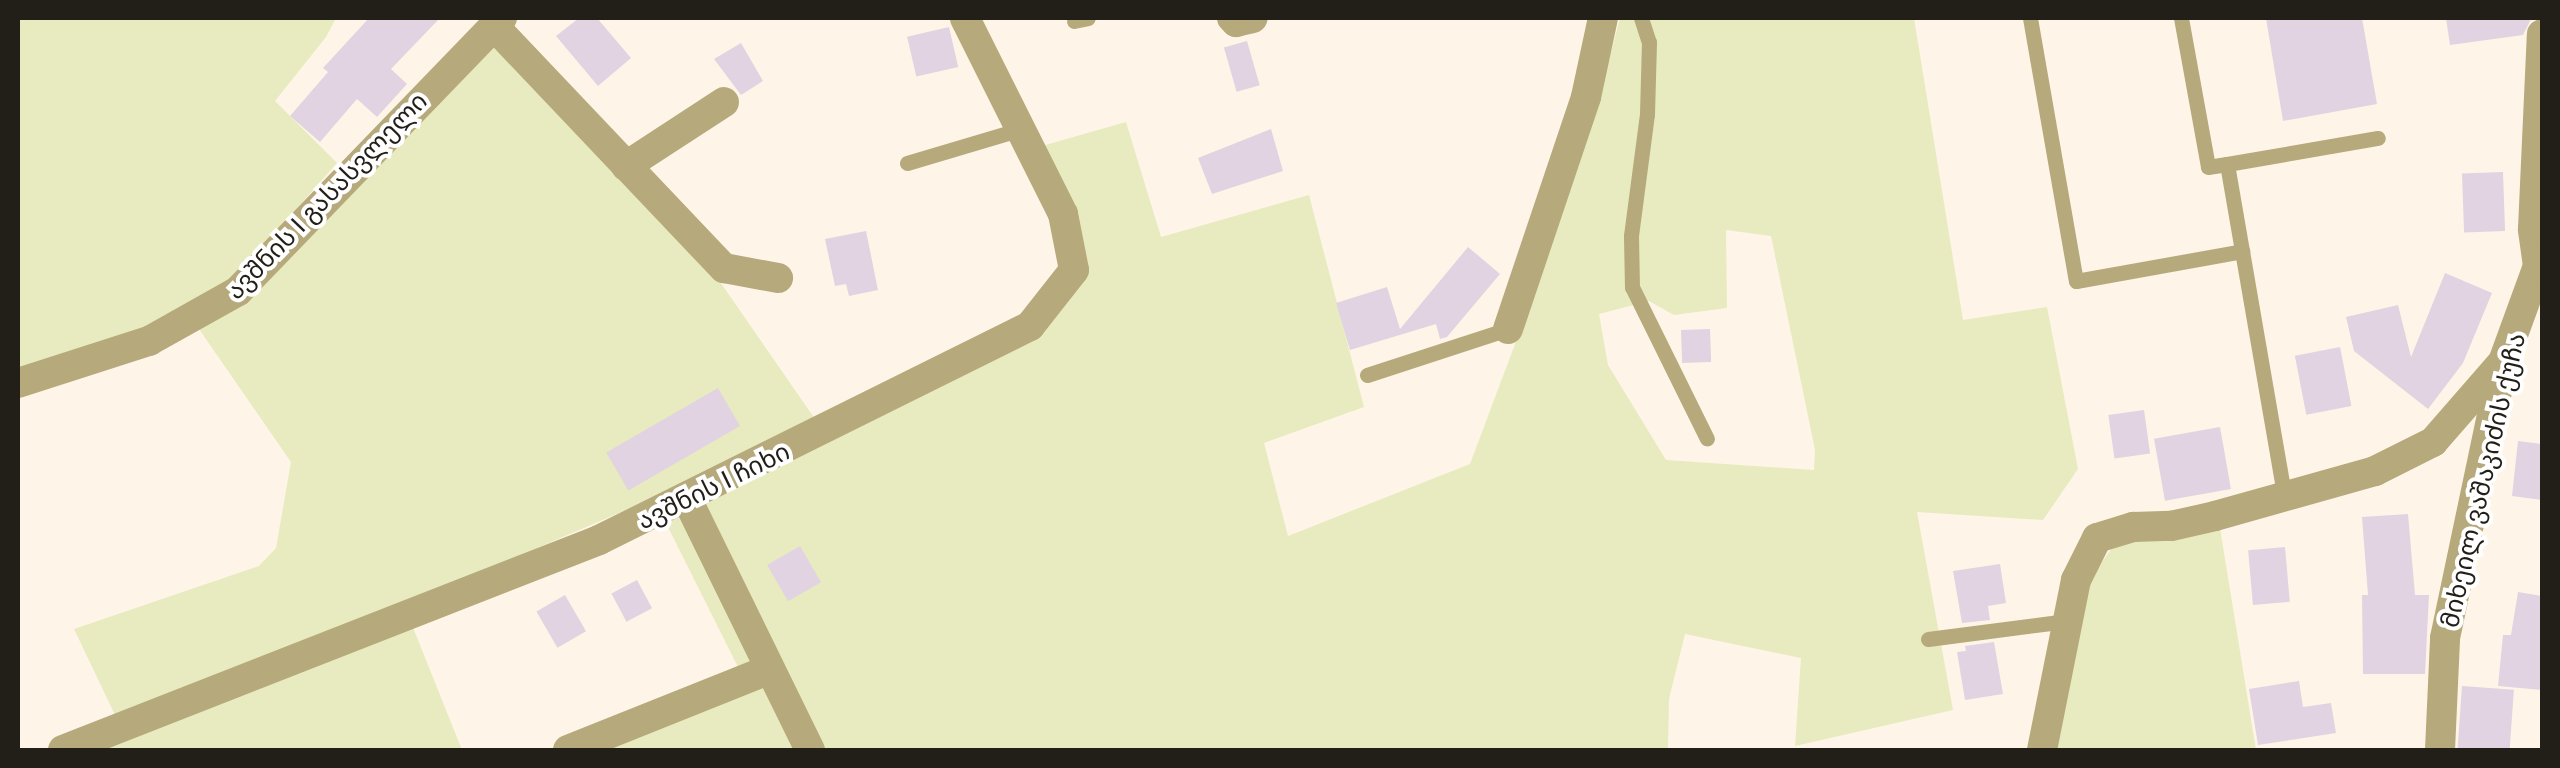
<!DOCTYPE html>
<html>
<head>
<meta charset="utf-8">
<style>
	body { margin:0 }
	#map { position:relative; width:2560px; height:768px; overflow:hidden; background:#fef5e8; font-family:Lato,"Noto Sans Georgian",sans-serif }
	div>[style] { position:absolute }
	.green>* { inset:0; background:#e7ebbf }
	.building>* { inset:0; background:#e1d3e1; transform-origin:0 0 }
	.lane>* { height:15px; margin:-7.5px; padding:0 7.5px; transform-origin:7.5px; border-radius:7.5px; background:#b6a97b }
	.street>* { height:30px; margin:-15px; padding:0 15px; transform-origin:15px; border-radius:15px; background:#b6a97b }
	span { translate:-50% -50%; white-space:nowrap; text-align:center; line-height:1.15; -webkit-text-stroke:8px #fff; paint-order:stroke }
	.street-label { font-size:25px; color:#221e18 }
	.frame { position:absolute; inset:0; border:20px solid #221e18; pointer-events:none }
</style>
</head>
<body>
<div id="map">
	<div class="green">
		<i style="clip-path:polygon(18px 18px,336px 18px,326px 37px,275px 101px,337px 163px,238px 275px,149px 330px,18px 372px)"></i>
		<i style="clip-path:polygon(evenodd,1620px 18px,1914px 18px,1963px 320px,2047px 307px,2078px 469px,2043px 520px,1917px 512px,1953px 710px,1795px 746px,1801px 658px,1685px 634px,1669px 699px,1668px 750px,594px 750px,747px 685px,665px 521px,835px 439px,1087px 273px,1042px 146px,1126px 122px,1161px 237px,1309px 195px,1364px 407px,1264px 443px,1288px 536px,1470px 464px,1548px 256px,1595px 113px,1620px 18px,1726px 230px,1771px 236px,1815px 450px,1814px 470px,1666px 460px,1608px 365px,1599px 314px,1649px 301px,1674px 315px,1727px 308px,1726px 230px)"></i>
		<i style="clip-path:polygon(496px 44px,716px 276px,815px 419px,647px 501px,509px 560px,115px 715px,74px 629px,259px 566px,276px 548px,291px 462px,199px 329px)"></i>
		<i style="clip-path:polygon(2220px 528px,2256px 750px,2055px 750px,2088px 582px,2114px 545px)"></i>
		<i style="clip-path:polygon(412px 625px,462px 750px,97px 750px)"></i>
	</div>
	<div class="building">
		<i style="clip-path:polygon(369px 18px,440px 18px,391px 69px,407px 84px,377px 117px,357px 99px,320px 142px,290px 116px,328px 72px,323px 68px)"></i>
		<i style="clip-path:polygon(579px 18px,597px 18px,631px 58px,598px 86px,556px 36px)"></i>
		<i style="clip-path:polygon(2266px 18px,2362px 18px,2377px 104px,2283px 121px)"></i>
		<i style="clip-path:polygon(2446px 18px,2531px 18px,2531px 19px,2523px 35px,2450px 45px)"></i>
		<i style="left:949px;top:27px;width:41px;height:43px;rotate:77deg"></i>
		<i style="left:1247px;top:41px;width:46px;height:24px;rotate:74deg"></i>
		<i style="clip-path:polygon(741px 43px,763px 81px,741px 95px,714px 59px)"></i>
		<i style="clip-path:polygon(1271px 129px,1283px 171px,1212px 194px,1198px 158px)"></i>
		<i style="left:2503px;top:172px;width:59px;height:41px;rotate:88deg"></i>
		<i style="clip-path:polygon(866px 231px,878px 290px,849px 296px,846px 284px,835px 286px,825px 239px)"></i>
		<i style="clip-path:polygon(1468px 247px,1500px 274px,1447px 337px,1440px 339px,1436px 324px,1350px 350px,1336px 303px,1387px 287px,1400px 329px)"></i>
		<i style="clip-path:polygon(2445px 273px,2492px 293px,2463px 363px,2428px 409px,2354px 351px,2346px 317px,2398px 305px,2411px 357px)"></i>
		<i style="left:1710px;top:329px;width:33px;height:29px;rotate:88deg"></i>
		<i style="left:2340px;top:347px;width:60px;height:46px;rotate:79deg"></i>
		<i style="left:718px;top:388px;width:44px;height:129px;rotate:60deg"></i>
		<i style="left:2144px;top:410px;width:44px;height:36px;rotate:82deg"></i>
		<i style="left:2220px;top:427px;width:63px;height:67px;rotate:80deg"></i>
		<i style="clip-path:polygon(2518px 441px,2542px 444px,2542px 500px,2512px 496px)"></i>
		<i style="clip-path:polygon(2408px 514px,2415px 595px,2429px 595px,2425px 674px,2363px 674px,2362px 595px,2368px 595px,2362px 517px)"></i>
		<i style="left:800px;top:546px;width:42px;height:38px;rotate:60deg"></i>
		<i style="left:2285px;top:547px;width:55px;height:37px;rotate:85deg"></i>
		<i style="clip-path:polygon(2000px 564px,2006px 603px,1988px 606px,1990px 620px,1962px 623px,1953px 571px)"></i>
		<i style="left:637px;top:580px;width:32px;height:29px;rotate:62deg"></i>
		<i style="clip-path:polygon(2518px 592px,2542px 596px,2542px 690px,2498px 686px,2503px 635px,2511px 635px)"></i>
		<i style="left:565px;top:595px;width:42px;height:33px;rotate:60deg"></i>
		<i style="clip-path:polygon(1994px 642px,2003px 694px,1965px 700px,1957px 652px,1966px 651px,1965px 646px)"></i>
		<i style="clip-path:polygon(2299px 681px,2303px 707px,2331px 703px,2336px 733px,2258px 745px,2249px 689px)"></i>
		<i style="left:2462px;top:686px;width:52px;height:64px;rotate:4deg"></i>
	</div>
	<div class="lane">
		<i style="left:1641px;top:18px;width:25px;rotate:72deg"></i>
		<i style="left:1649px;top:42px;width:72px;rotate:91.6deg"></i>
		<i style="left:1647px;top:114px;width:123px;rotate:97.5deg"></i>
		<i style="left:1631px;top:236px;width:51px;rotate:88.9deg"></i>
		<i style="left:1632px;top:287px;width:169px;rotate:63.7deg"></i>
		<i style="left:2030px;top:18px;width:267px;rotate:80.1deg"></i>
		<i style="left:2076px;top:281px;width:169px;rotate:-10.2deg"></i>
		<i style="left:2181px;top:18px;width:151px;rotate:79.7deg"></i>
		<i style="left:2208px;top:167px;width:19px;rotate:-9deg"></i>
		<i style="left:2227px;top:164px;width:335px;rotate:80.2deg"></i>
		<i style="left:1074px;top:21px;width:14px;rotate:-12deg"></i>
		<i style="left:907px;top:163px;width:119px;rotate:-16.6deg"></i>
		<i style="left:2227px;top:164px;width:153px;rotate:-9.8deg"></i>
		<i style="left:1367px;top:375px;width:148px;rotate:-18.1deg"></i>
		<i style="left:1928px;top:639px;width:140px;rotate:-7.4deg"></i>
	</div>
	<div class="street">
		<i style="left:1232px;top:18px;width:6px;rotate:45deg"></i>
		<i style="left:1236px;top:22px;width:17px;rotate:-13deg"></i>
		<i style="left:494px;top:26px;width:334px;rotate:46.5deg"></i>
		<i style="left:724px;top:268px;width:55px;rotate:10.5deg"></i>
		<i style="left:626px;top:166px;width:117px;rotate:-33.1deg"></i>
		<i style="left:1508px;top:329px;width:245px;rotate:-71.4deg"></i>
		<i style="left:1586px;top:97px;width:81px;rotate:-77.9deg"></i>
		<i style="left:18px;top:383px;width:138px;rotate:-17.8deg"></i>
		<i style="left:149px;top:341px;width:102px;rotate:-29.3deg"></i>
		<i style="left:238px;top:291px;width:380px;rotate:-46deg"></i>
		<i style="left:686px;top:497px;width:282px;rotate:63.9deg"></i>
		<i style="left:63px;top:750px;width:576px;rotate:-21.39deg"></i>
		<i style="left:599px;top:540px;width:481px;rotate:-26.4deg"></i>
		<i style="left:1030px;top:326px;width:71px;rotate:-51.8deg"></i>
		<i style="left:1074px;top:270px;width:57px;rotate:-101.1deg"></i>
		<i style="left:1063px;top:214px;width:219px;rotate:-116.6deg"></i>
		<i style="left:568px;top:750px;width:215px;rotate:-21.8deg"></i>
		<i style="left:2042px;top:750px;width:173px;rotate:-78.7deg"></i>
		<i style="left:2076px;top:580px;width:47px;rotate:-63.4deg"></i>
		<i style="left:2097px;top:538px;width:38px;rotate:-17deg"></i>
		<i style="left:2133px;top:527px;width:38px;rotate:-2deg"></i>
		<i style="left:2171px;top:526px;width:45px;rotate:-12.8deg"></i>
		<i style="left:2215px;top:516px;width:166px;rotate:-15.7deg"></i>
		<i style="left:2375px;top:471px;width:65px;rotate:-26.6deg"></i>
		<i style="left:2433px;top:442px;width:103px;rotate:-48.9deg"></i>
		<i style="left:2440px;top:750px;width:112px;rotate:-87.4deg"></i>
		<i style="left:2445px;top:638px;width:282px;rotate:-78.1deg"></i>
		<i style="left:2503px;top:362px;width:102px;rotate:-70deg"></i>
		<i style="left:2538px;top:266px;width:37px;rotate:-98deg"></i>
		<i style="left:2533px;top:229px;width:195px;rotate:-87.4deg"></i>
	</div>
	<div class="street-label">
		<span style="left:326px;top:195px;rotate:-46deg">ავშნის I გასასვლელი</span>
		<span style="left:2482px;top:480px;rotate:-77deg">მიხეილ ვაშაკიძის ქუჩა</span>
		<span style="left:713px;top:485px;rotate:-26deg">ავშნის I ჩიხი</span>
	</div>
	<div class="frame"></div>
</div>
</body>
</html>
